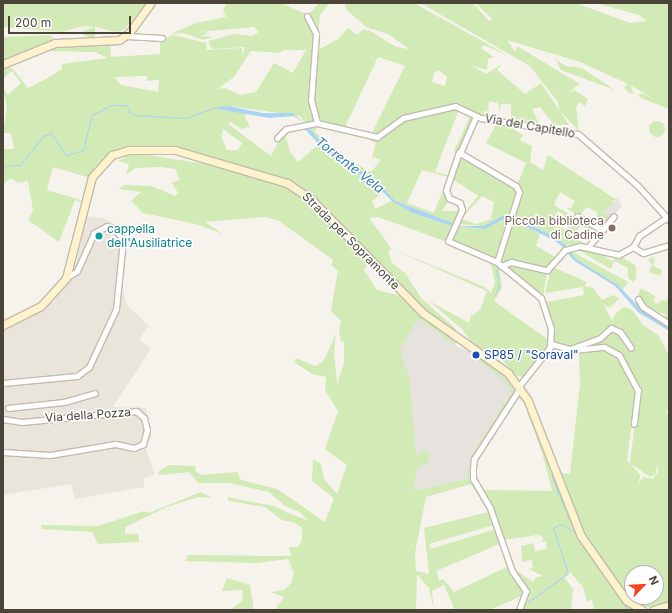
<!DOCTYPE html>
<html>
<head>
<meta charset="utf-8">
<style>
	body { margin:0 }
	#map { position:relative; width:672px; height:613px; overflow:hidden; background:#f6f3ec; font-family:Inter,sans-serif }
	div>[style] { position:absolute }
	.residential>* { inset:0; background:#eae5da }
	.industrial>* { inset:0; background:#e6e2dd }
	.green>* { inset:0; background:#d2eab5 }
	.round { border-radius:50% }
	.parking>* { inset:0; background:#e5e3e0 }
	.water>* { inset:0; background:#a9d4f2 }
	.stream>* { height:1px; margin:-0.5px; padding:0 0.5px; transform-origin:0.5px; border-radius:0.5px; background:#a9d4f2 }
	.roads { filter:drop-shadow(1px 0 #c2bbae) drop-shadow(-1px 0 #c2bbae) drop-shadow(0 1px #c2bbae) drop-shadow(0 -1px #c2bbae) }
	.street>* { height:5px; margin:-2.5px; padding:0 2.5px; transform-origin:2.5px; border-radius:2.5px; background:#fff }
	.secondary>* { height:7px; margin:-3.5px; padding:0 3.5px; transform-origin:3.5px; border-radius:3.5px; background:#fff3cd }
	.dots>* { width:11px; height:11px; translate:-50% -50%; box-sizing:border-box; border:2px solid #fff; border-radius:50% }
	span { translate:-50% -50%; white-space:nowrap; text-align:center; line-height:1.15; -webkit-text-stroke:3px #fff; paint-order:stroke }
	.street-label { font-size:12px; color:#4b4439 }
	.education-label { font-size:12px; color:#785e54 }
	.right { translate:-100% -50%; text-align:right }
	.culture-label { font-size:12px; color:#0d838f }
	.left { translate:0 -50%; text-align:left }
	.transit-label { font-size:12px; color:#164399 }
	.water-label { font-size:13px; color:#2e7ab2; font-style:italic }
	.frame { position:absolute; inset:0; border:4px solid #4b4439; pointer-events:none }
	.north { position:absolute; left:624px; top:565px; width:40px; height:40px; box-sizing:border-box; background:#fff; border:1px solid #b7b4b0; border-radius:50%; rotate:65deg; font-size:11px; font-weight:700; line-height:16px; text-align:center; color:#4b4439 }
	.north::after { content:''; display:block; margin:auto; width:14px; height:18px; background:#fc3f1d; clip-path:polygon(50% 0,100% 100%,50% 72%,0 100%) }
	.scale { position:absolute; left:8px; top:16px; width:123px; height:18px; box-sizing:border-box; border:2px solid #4b4439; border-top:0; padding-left:5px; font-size:12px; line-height:14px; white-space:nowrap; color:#4b4439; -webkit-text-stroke:3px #fff; paint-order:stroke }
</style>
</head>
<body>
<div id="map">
	<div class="residential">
		<i style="clip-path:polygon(87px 216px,106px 219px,123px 229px,128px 240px,123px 287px,126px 304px,149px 326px,139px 339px,151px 349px,113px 407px,146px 408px,151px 438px,146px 449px,155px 475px,144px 478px,144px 487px,75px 499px,71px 484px,3px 495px,3px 329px,54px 302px,76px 264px)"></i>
	</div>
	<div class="industrial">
		<i style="clip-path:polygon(400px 301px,456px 340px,455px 345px,495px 366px,516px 390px,482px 448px,470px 480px,413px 494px,399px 350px,391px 307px)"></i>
	</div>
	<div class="green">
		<i style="clip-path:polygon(3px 3px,147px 3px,124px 30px,115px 32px,95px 27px,95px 37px,92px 38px,83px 35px,83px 31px,95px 27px,85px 26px,61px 32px,3px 27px)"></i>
		<i style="clip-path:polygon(evenodd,227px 3px,281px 3px,308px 15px,319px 3px,330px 3px,320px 15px,317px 46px,317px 31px,310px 18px,315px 30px,310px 106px,314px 122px,306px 124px,300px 116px,229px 106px,214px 109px,247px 113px,245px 117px,250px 127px,241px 129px,231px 122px,228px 124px,271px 156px,284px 131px,290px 152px,298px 162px,318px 145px,383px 192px,372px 201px,375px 209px,391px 201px,413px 213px,452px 226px,447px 242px,378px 217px,369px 218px,392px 249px,485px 287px,491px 293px,495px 283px,491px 263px,499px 268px,502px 288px,494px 301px,550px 341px,524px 377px,517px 376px,501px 359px,472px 343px,462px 329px,429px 301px,469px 323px,471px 316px,480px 310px,487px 291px,392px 249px,388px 251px,392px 263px,405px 273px,422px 299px,456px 329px,453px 331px,421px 308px,285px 179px,275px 176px,183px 148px,124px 148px,104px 157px,94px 168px,84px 203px,75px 200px,59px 242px,28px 220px,33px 210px,28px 181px,18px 183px,11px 178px,3px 184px,3px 149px,14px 149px,11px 133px,3px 133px,7px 108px,3px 89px,8px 95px,21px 83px,12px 71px,3px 79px,3px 67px,12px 68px,28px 88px,53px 75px,62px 69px,62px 64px,108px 58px,95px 52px,45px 51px,54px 46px,110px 45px,111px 57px,160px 54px,160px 40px,174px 35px,206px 43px,207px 50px,242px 48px,242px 56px,245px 47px,212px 49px,208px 41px,234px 34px,252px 36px,259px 32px,254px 27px,201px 32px,210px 33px,200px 36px,214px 37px,203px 40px,183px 33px,171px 34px,196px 23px,226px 17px,223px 10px,227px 3px,284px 50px,306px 50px,293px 73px,274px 63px,256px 92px,240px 95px,225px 88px,217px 89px,234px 77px,251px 51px,279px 53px,284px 50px,227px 3px,147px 76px,147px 81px,159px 80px,158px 92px,121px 85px,114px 77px,147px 76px,227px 3px,223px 129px,242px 143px,238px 150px,227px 150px,221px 136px,223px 129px,227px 3px,53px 167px,87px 177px,84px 201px,47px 190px,53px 167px)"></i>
		<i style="clip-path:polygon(evenodd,345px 3px,414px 3px,507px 55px,483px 45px,481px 48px,494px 57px,488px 59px,487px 70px,470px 65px,486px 74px,502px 64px,497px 70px,525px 94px,541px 83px,569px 125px,554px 125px,540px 107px,532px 109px,541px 128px,511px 121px,511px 104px,501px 104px,500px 112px,498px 103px,489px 101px,488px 117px,453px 105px,442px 106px,404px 115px,375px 136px,319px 123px,313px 105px,316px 51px,338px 39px,348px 28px,357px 35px,363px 29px,370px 31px,396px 47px,409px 49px,388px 34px,366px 27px,346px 9px,345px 3px,378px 57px,405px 66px,371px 135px,345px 127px,378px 57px,345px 3px,439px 70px,447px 77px,445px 86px,432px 82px,434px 73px,439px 70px)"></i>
		<i style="clip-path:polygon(420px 3px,473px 3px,489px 21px,493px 19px,475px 3px,576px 3px,630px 23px,647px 21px,639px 15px,596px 3px,669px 3px,669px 109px,641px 98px,638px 96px,641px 93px,655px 100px,630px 85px,634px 94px,629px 93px,624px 88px,628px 84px,580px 62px,507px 40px,515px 52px,517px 46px,580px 84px,567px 94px,574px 90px,588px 99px,585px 106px,579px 102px,576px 107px,579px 131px,559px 110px,558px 102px,530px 66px)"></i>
		<i style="clip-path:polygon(49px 35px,57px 40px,83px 38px,43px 45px,3px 61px,3px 37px)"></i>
		<i style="clip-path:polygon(556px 60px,566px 66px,582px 68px,615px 90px,561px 70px)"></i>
		<i style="clip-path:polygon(evenodd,453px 108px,473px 118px,448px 177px,422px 170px,407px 203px,434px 213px,446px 182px,449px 200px,442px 211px,461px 211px,453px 223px,395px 201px,381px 185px,324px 146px,308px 126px,317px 125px,315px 132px,337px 153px,371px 172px,381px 160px,372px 157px,376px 143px,369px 140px,384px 136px,402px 119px,453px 108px,458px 112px,470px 117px,454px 151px,456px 156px,448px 175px,435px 172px,458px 112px)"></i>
		<i class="round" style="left:649px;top:121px;width:16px;height:16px"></i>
		<i style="clip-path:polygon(497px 122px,514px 125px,513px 129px,523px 135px,520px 140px,532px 146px,530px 162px,543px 170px,548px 155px,617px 200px,613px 200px,612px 217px,601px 229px,599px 227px,603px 221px,597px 217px,597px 212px,587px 207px,579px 216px,566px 208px,571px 208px,575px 201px,560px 192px,554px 205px,576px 218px,575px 221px,593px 228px,591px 231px,580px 225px,576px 234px,567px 230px,571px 221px,558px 211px,552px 221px,585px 244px,564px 245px,554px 236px,514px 218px,523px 195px,518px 183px,526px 163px,486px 143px)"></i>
		<i style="clip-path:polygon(evenodd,135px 153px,225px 167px,299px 191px,369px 263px,364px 270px,377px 290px,397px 295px,456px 341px,455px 345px,418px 319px,399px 350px,409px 376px,416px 456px,426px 449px,429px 457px,428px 462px,417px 467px,413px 491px,467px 479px,471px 456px,512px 392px,501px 378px,462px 347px,487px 362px,505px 379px,515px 391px,478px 452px,472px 476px,494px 525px,429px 544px,430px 549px,496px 529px,502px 543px,436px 571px,439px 581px,443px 579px,454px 592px,509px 566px,526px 594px,490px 610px,455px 610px,444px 585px,432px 591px,434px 610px,429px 588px,417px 574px,416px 610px,275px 610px,284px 597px,271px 592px,284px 590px,291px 583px,294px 573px,288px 559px,257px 563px,185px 561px,188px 555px,291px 556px,289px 547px,298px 547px,302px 540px,302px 528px,295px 523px,282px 520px,265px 507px,229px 501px,227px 497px,273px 506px,308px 521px,300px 512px,285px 506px,269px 492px,229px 483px,198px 483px,189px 472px,159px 475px,158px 472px,169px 465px,195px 466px,196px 472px,202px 475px,237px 472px,241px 480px,277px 489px,325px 522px,334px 498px,312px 481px,313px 459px,321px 464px,324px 479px,337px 494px,347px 465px,325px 449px,338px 411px,325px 390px,326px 377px,312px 374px,294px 362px,296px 358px,315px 366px,323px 362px,336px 334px,334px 353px,337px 384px,344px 363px,344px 341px,341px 342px,339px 331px,341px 321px,331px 311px,338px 271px,331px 265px,333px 260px,279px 221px,266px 217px,205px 222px,223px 234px,196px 224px,143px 213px,131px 201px,141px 192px,119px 189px,124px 185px,152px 186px,175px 196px,178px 193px,172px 183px,180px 180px,175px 169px,161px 167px,135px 168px,126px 175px,129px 164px,118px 161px,135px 153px,471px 484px,488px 512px,424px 528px,429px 574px,416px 571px,415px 553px,426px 497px,471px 484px)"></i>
		<i style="clip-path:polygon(evenodd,459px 157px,516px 190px,509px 216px,484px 226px,455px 224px,478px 196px,451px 178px,459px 157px,482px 196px,494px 202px,491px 219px,477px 224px,461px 219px,482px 196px)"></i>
		<i style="clip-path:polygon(502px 219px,507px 219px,495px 259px,451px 242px,454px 226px,481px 229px)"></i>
		<i style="clip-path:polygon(513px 221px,540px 234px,536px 246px,557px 258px,546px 268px,500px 261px)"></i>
		<i style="clip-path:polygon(581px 247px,607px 252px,605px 257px,613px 261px,615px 256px,622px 257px,636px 266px,636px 278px,633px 282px,628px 278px,628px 268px,614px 261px,611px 269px,578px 250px)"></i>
		<i style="clip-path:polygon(569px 250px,628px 282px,626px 285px,623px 289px,576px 259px)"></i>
		<i style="clip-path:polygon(652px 257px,655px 259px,653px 266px,662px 270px,660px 276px,649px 272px,652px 265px,648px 260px)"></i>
		<i style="clip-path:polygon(508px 263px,547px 271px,543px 297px,508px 268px)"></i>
		<i style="clip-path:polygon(evenodd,555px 268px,587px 282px,585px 286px,593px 288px,602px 300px,613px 295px,619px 298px,610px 308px,604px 305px,610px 317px,613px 320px,615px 314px,624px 307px,632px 310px,643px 325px,659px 336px,669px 356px,669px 410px,666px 411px,669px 417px,669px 602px,662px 606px,648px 607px,630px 601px,595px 552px,571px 510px,541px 429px,537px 413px,561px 473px,570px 474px,580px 385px,579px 355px,552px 347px,579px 352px,598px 348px,611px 350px,636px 390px,627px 460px,640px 475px,639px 483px,643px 477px,653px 479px,658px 472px,657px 462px,656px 474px,650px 477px,630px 463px,639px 389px,618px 352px,598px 346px,573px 349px,600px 340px,612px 327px,595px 340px,569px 348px,555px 344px,547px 302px,584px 295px,583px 287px,545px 293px,550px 272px,555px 268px,632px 573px,656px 573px,656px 597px,632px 597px,632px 573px)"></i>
		<i style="clip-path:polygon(669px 287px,668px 315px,669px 323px,661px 318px,667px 315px,645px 307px,638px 295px,641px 288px,655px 296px,654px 302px,658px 304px,662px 300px,667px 301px)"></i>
		<i style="clip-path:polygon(evenodd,518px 393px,525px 402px,573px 525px,633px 610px,594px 610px,592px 600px,587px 602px,583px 587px,570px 572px,564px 577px,573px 589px,571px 610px,521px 610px,529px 596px,513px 570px,506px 547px,517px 571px,533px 582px,536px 577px,543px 576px,529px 569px,533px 568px,532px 560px,522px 562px,521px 546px,533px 543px,535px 551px,547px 549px,546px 541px,542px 542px,543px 537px,537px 535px,504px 540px,494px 512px,474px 475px,477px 457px,518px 393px,518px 397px,524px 403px,543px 456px,552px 491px,484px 490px,476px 483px,478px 459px,518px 397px)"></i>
		<i style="clip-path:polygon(201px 492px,212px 498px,198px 497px,167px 507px,125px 527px,125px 534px,139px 534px,139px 542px,98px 544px,92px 532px,42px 529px,41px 525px,98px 526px,144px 511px,149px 513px)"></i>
		<i style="clip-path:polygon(227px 578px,250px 585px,254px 610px,230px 610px,242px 601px,243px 590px,222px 591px)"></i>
	</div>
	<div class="parking">
		<i style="clip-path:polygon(618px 198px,622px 206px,612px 217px,603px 212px)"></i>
		<i style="clip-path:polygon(420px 320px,454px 344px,452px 346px,419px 322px,413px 331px)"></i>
		<i style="clip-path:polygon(445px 352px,469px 369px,466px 374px,441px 358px)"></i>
	</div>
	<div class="water">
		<i style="clip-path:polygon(229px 106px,262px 113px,292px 113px,306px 124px,294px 116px,269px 118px,212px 108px)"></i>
		<i style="clip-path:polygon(308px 126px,324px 146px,381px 185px,395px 201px,453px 223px,452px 226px,413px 213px,393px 202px,378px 187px,325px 151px,303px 127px)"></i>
		<i style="clip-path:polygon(502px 216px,509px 216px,485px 229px,454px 226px,484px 226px)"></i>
		<i style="clip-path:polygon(514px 218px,554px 236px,568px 247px,565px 249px,554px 240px,513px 221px)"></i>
		<i style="clip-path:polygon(569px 250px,576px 259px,618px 285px,639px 307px,669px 325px,669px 331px,638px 312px,615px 286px,576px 262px,566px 252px)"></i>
	</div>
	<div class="stream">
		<i style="left:3px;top:166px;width:17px;rotate:-3deg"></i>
		<i style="left:20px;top:165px;width:37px;rotate:-52deg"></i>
		<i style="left:43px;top:136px;width:9px;rotate:-21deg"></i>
		<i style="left:51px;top:133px;width:27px;rotate:56deg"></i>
		<i style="left:66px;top:155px;width:18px;rotate:-16deg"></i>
		<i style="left:83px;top:150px;width:36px;rotate:-76deg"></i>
		<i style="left:92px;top:115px;width:21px;rotate:-28deg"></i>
		<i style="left:111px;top:105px;width:16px"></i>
		<i style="left:127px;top:105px;width:7px;rotate:74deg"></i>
		<i style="left:129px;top:112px;width:7px;rotate:27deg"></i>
		<i style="left:135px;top:115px;width:51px;rotate:3.4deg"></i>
		<i style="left:186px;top:118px;width:29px;rotate:-20deg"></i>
		<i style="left:495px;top:295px;width:11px;rotate:-68deg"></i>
		<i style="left:499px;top:285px;width:16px;rotate:-101deg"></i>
		<i style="left:552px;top:477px;width:20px;rotate:70deg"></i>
		<i style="left:560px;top:498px;width:13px;rotate:67deg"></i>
		<i style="left:567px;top:515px;width:19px;rotate:62deg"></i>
		<i style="left:590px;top:555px;width:67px;rotate:55.4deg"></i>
		<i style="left:528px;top:602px;width:49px;rotate:-35.9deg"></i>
		<i style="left:568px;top:573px;width:47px;rotate:-108.4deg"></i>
		<i style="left:553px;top:528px;width:9px;rotate:-27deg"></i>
		<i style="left:561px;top:524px;width:17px;rotate:31deg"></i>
	</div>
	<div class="roads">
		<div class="street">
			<i style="left:307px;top:16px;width:20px;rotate:63deg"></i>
			<i style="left:316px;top:34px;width:66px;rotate:94.3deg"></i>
			<i style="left:311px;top:100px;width:24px;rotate:75deg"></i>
			<i style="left:317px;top:123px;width:62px;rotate:13.1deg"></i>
			<i style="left:377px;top:137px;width:32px;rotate:-36deg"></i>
			<i style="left:403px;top:118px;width:53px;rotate:-13deg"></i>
			<i style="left:455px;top:106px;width:29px;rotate:25deg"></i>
			<i style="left:481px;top:118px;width:98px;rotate:9.4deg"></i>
			<i style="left:578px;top:134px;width:79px;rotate:40.9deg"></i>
			<i style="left:638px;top:186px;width:46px;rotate:47.6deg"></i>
			<i style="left:126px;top:36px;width:36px;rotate:3deg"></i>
			<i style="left:476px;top:116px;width:40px;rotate:113.4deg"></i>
			<i style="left:460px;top:153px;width:65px;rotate:30.5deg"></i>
			<i style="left:516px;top:186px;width:7px;rotate:63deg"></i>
			<i style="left:519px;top:192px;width:73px;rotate:107.4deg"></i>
			<i style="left:497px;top:262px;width:57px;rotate:39.3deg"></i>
			<i style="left:541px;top:298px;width:32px;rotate:72deg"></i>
			<i style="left:551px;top:328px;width:19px;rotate:93deg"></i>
			<i style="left:550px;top:347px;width:50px;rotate:128.5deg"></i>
			<i style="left:277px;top:138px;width:13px;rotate:-45deg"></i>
			<i style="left:286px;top:129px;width:32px;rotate:-11deg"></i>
			<i style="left:459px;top:152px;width:40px;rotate:108.9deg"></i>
			<i style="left:446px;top:190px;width:9px;rotate:69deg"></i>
			<i style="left:449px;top:198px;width:12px;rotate:24deg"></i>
			<i style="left:460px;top:203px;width:7px;rotate:74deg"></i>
			<i style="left:462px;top:210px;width:34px;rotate:114deg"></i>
			<i style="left:448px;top:241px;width:53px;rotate:23.2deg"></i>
			<i style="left:577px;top:216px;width:29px;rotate:29deg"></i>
			<i style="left:588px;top:247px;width:40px;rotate:-50deg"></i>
			<i style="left:633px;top:247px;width:13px;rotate:-61deg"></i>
			<i style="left:639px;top:236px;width:32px;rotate:-34deg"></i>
			<i style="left:501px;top:266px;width:11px;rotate:-22deg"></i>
			<i style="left:511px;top:262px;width:37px;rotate:13deg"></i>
			<i style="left:547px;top:270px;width:27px;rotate:-48deg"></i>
			<i style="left:565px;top:250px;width:16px;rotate:-15deg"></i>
			<i style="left:580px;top:246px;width:39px;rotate:13deg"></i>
			<i style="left:618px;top:255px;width:17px;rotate:-28deg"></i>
			<i style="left:633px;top:247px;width:12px;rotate:31deg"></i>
			<i style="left:643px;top:253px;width:27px;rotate:-17deg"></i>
			<i style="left:638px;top:299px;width:9px;rotate:58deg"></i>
			<i style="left:643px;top:307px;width:31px;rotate:33deg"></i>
			<i style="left:551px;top:344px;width:24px;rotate:15deg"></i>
			<i style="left:574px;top:350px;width:30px;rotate:-6deg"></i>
			<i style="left:604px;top:347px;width:17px;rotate:28deg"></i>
			<i style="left:619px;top:355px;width:40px;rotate:62deg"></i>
			<i style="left:638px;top:390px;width:34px;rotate:97deg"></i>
			<i style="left:570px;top:349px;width:32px;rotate:-20deg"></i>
			<i style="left:600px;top:338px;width:15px;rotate:-42deg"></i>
			<i style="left:611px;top:328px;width:10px;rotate:24deg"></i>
			<i style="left:620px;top:332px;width:19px;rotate:55deg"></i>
			<i style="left:3px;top:383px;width:74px;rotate:-5.4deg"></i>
			<i style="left:77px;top:376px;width:15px;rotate:-37deg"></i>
			<i style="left:89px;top:367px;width:64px;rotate:-65deg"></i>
			<i style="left:116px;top:309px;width:59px;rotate:-84.2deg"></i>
			<i style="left:122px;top:250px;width:13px;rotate:-94deg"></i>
			<i style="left:121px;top:237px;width:9px;rotate:-126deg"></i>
			<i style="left:116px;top:230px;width:10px;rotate:-156deg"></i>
			<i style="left:107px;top:226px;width:15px;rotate:152deg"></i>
			<i style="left:94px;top:233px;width:42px;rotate:114.1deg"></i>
			<i style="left:77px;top:271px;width:13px;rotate:148deg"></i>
			<i style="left:8px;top:408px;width:56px;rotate:-6.1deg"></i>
			<i style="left:64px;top:402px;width:32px;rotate:-16deg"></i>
			<i style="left:3px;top:419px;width:19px;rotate:9deg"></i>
			<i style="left:22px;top:422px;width:115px;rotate:-5.5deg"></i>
			<i style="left:136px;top:411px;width:11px;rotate:41deg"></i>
			<i style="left:144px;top:418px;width:12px;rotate:76deg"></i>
			<i style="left:147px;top:430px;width:15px;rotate:106deg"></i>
			<i style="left:143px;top:444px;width:10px;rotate:156deg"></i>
			<i style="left:134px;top:448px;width:19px;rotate:-168deg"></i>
			<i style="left:115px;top:444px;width:66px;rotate:170.4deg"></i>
			<i style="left:50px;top:455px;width:47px;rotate:-176.3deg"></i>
			<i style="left:519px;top:610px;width:20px;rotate:-70deg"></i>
			<i style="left:526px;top:591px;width:24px;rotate:-125deg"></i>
			<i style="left:512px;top:571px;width:67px;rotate:-109.2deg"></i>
			<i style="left:490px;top:508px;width:34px;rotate:-120deg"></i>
			<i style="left:473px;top:479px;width:11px;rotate:-90deg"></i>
			<i style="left:473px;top:468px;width:9px;rotate:-84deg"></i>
			<i style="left:474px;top:459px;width:85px;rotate:-57.1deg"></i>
		</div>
		<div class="secondary">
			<i style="left:3px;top:64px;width:56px;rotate:-22deg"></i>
			<i style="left:55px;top:43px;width:64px;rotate:-2.7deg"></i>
			<i style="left:119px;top:40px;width:12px;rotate:-35deg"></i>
			<i style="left:129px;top:33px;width:37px;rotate:-54deg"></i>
			<i style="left:3px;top:325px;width:42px;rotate:-26.6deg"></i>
			<i style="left:41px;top:306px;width:38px;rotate:-48deg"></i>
			<i style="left:66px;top:278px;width:104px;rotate:-75.6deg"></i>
			<i style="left:92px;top:177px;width:30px;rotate:-48deg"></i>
			<i style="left:112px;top:155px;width:17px;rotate:-17deg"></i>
			<i style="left:128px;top:150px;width:47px"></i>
			<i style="left:175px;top:150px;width:117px;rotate:16.4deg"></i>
			<i style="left:287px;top:183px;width:29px;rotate:34deg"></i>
			<i style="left:311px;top:199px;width:160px;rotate:45.5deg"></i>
			<i style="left:423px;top:313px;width:104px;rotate:35.2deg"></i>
			<i style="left:508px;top:373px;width:34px;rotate:54deg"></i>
			<i style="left:528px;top:401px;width:145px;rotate:68.6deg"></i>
			<i style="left:581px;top:536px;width:78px;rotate:54.9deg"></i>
			<i style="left:626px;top:600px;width:19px;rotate:32deg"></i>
			<i style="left:653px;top:610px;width:17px;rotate:-17deg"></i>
		</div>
	</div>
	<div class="dots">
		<i style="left:612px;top:228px;background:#8d6e63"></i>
		<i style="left:99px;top:236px;background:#0f9aa8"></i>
		<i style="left:476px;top:355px;background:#1a4fb4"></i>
	</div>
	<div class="street-label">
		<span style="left:530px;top:126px;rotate:10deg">Via del Capitello</span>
		<span style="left:351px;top:241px;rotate:45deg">Strada per Sopramonte</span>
		<span style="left:88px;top:415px;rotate:-4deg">Via della Pozza</span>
	</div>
	<div class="education-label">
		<span class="right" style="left:604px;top:228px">Piccola biblioteca<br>di Cadine</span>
	</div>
	<div class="culture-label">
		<span class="left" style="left:107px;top:236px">cappella<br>dell'Ausiliatrice</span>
	</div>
	<div class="transit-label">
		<span class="left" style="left:484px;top:355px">SP85 / "Soraval"</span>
	</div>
	<div class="water-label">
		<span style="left:350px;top:165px;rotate:38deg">Torrente Vela</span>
	</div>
	<div class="frame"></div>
	<div class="north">N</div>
	<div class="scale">200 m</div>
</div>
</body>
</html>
